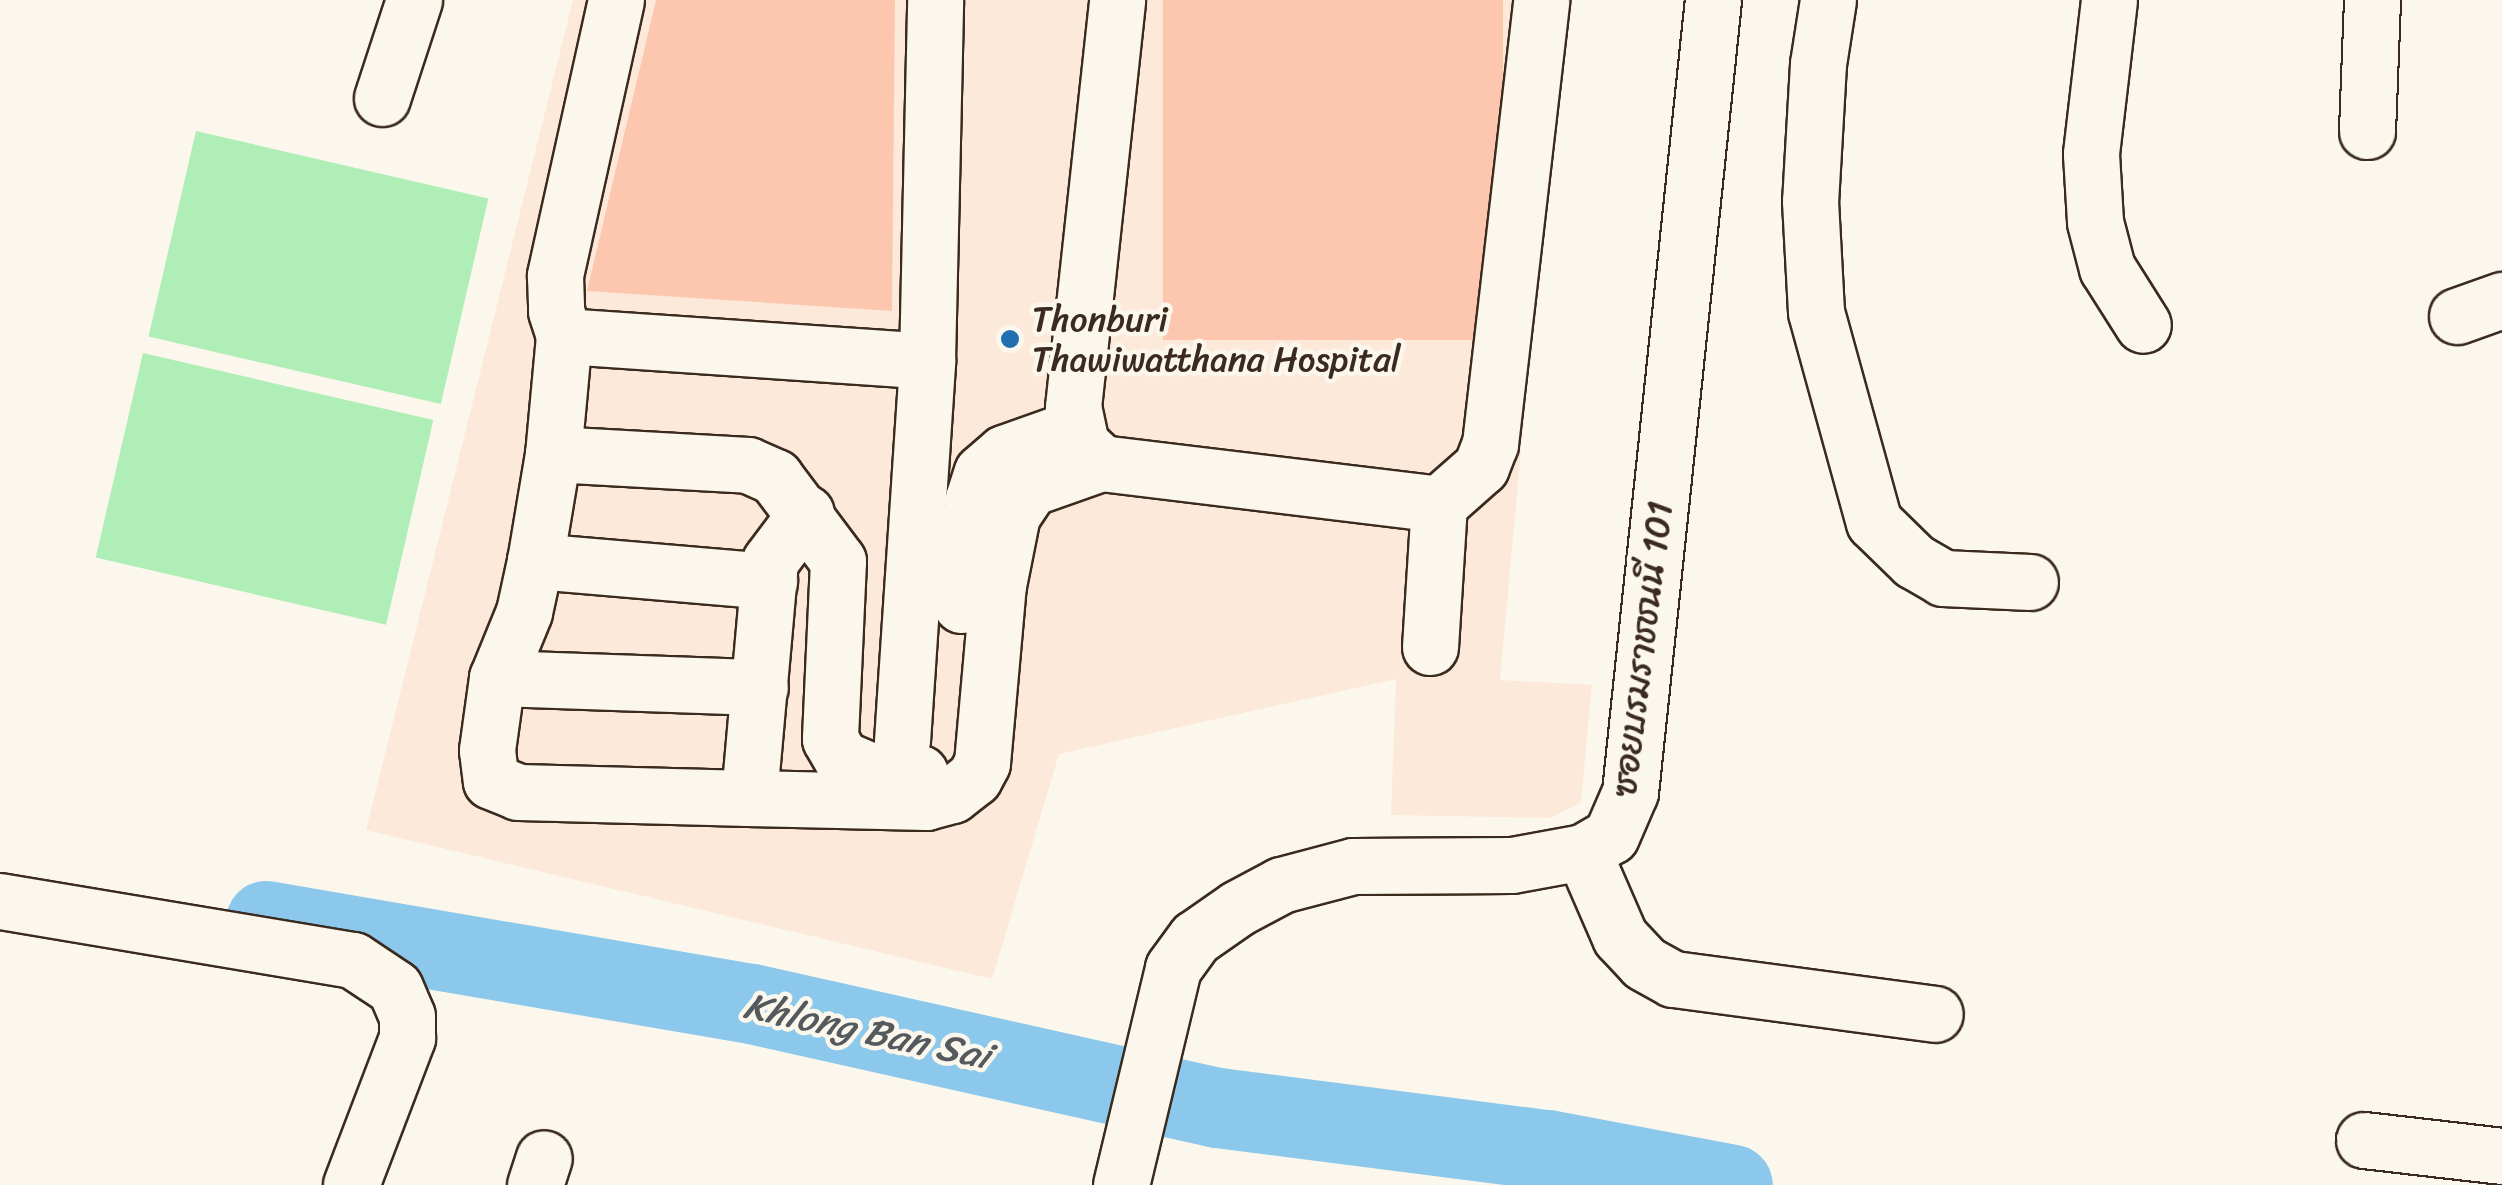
<!DOCTYPE html>
<html>
<head>
<meta charset="utf-8">
<style>
	body { margin:0 }
	#map { position:relative; width:2502px; height:1185px; overflow:hidden; background:#fbf7ec; font-family:Sriracha,"Playpen Sans Thai",sans-serif }
	div>[style] { position:absolute }
	.built>* { inset:0; background:#fce9da }
	.green>* { inset:0; background:#afefb7; transform-origin:0 0 }
	.river>* { height:80px; margin:-40px; padding:0 40px; transform-origin:40px; border-radius:40px; background:#8bc8eb }
	.building>* { inset:0; background:#fdc7af; transform-origin:0 0 }
	.roads { filter:drop-shadow(2px 0 #3b2a1e) drop-shadow(-2px 0 #3b2a1e) drop-shadow(0 2px #3b2a1e) drop-shadow(0 -2px #3b2a1e) }
	.minor>* { height:55px; margin:-27.5px; padding:0 27.5px; transform-origin:27.5px; border-radius:27.5px; background:#fbf7ec }
	.dots>* { width:28px; height:28px; translate:-50% -50%; box-sizing:border-box; border:5px solid #fbf7ec; border-radius:50% }
	span { translate:-50% -50%; white-space:nowrap; text-align:center; line-height:1.15; -webkit-text-stroke:9px #fbf7ec; paint-order:stroke }
	.poi-label { font-size:35px; color:#3b2a1e }
	.left { translate:0 -50%; text-align:left }
	.street-label { font-size:35px; color:#3b2a1e }
	.water-label { font-size:38px; color:#53595c; font-style:italic }
</style>
</head>
<body>
<div id="map">
	<div class="built">
		<i style="clip-path:polygon(573px 0,1562px 0,1500px 680px,1592px 685px,1581px 802px,1551px 818px,1391px 815px,1396px 679px,1059px 754px,992px 979px,366px 830px)"></i>
	</div>
	<div class="green">
		<i style="left:196px;top:131px;width:300px;height:211px;rotate:13deg"></i>
		<i style="left:143px;top:353px;width:298px;height:210px;rotate:13deg"></i>
	</div>
	<div class="river">
		<i style="left:266px;top:921px;width:493px;rotate:9.7deg"></i>
		<i style="left:752px;top:1004px;width:477px;rotate:12.6deg"></i>
		<i style="left:1218px;top:1108px;width:333px;rotate:7.3deg"></i>
		<i style="left:1548px;top:1150px;width:188px;rotate:10.7deg"></i>
	</div>
	<div class="building">
		<i style="clip-path:polygon(656px 0,895px 0,892px 311px,587px 291px)"></i>
		<i style="left:1163px;top:0;width:340px;height:340px"></i>
	</div>
	<div class="roads">
		<div class="minor">
			<i style="left:616px;top:0;width:283px;rotate:102.5deg"></i>
			<i style="left:555px;top:276px;width:35px;rotate:88deg"></i>
			<i style="left:556px;top:311px;width:26px;rotate:72deg"></i>
			<i style="left:564px;top:336px;width:364px;rotate:3.9deg"></i>
			<i style="left:1828px;top:0;width:65px;rotate:98.9deg"></i>
			<i style="left:1818px;top:64px;width:137px;rotate:93.3deg"></i>
			<i style="left:1810px;top:201px;width:111px;rotate:86.9deg"></i>
			<i style="left:1816px;top:312px;width:218px;rotate:74.6deg"></i>
			<i style="left:1874px;top:522px;width:56px;rotate:44.3deg"></i>
			<i style="left:1914px;top:561px;width:34px;rotate:30deg"></i>
			<i style="left:1943px;top:578px;width:87px;rotate:2.6deg"></i>
			<i style="left:2109px;top:0;width:155px;rotate:96.7deg"></i>
			<i style="left:2091px;top:154px;width:68px;rotate:86.6deg"></i>
			<i style="left:2095px;top:222px;width:48px;rotate:75.4deg"></i>
			<i style="left:2107px;top:268px;width:67px;rotate:57.7deg"></i>
			<i style="left:382px;top:98px;width:103px;rotate:-71.9deg"></i>
			<i style="left:2367px;top:131px;width:131px;rotate:-87.8deg"></i>
			<i style="left:2457px;top:316px;width:48px;rotate:-19.6deg"></i>
			<i style="left:564px;top:336px;width:119px;rotate:95.3deg"></i>
			<i style="left:553px;top:454px;width:109px;rotate:99.5deg"></i>
			<i style="left:535px;top:561px;width:52px;rotate:102.2deg"></i>
			<i style="left:524px;top:612px;width:71px;rotate:112.2deg"></i>
			<i style="left:497px;top:678px;width:73px;rotate:97.9deg"></i>
			<i style="left:487px;top:750px;width:31px;rotate:83deg"></i>
			<i style="left:491px;top:781px;width:29px;rotate:22deg"></i>
			<i style="left:518px;top:792px;width:231px;rotate:1.5deg"></i>
			<i style="left:553px;top:454px;width:195px;rotate:3.2deg"></i>
			<i style="left:748px;top:465px;width:30px;rotate:24deg"></i>
			<i style="left:775px;top:477px;width:105px;rotate:53.1deg"></i>
			<i style="left:838px;top:561px;width:178px;rotate:92.6deg"></i>
			<i style="left:830px;top:739px;width:22px;rotate:60deg"></i>
			<i style="left:841px;top:758px;width:36px;rotate:23deg"></i>
			<i style="left:874px;top:772px;width:46px;rotate:1.2deg"></i>
			<i style="left:1095px;top:457px;width:19px;rotate:-137deg"></i>
			<i style="left:1081px;top:444px;width:38px;rotate:-102deg"></i>
			<i style="left:1073px;top:407px;width:409px;rotate:-83.8deg"></i>
			<i style="left:806px;top:513px;width:60px;rotate:126.9deg"></i>
			<i style="left:770px;top:561px;width:238px;rotate:95.1deg"></i>
			<i style="left:749px;top:798px;width:177px;rotate:1.3deg"></i>
			<i style="left:926px;top:802px;width:27px;rotate:-15deg"></i>
			<i style="left:952px;top:795px;width:28px;rotate:-38deg"></i>
			<i style="left:974px;top:778px;width:17px;rotate:-62deg"></i>
			<i style="left:982px;top:763px;width:179px;rotate:-84.9deg"></i>
			<i style="left:998px;top:585px;width:71px;rotate:-78.7deg"></i>
			<i style="left:1012px;top:515px;width:32px;rotate:-56deg"></i>
			<i style="left:1030px;top:488px;width:75px;rotate:-19.4deg"></i>
			<i style="left:1101px;top:463px;width:340px;rotate:6.9deg"></i>
			<i style="left:535px;top:561px;width:235px;rotate:4.9deg"></i>
			<i style="left:961px;top:605px;width:107px;rotate:-83.5deg"></i>
			<i style="left:973px;top:499px;width:28px;rotate:-72deg"></i>
			<i style="left:982px;top:472px;width:29px;rotate:-41deg"></i>
			<i style="left:1004px;top:453px;width:74px;rotate:-19.7deg"></i>
			<i style="left:1430px;top:647px;width:143px;rotate:-86.4deg"></i>
			<i style="left:1439px;top:504px;width:56px;rotate:-41.4deg"></i>
			<i style="left:1481px;top:467px;width:25px;rotate:-69deg"></i>
			<i style="left:1490px;top:444px;width:447px;rotate:-83.4deg"></i>
			<i style="left:497px;top:678px;width:263px;rotate:2deg"></i>
			<i style="left:902px;top:741px;width:381px;rotate:-86.2deg"></i>
			<i style="left:927px;top:361px;width:361px;rotate:-88.7deg"></i>
			<i style="left:1583px;top:852px;width:93px;rotate:66.5deg"></i>
			<i style="left:1620px;top:937px;width:35px;rotate:47deg"></i>
			<i style="left:1644px;top:963px;width:33px;rotate:29deg"></i>
			<i style="left:1673px;top:979px;width:264px;rotate:7.6deg"></i>
			<i style="left:0;top:901px;width:358px;rotate:9.5deg"></i>
			<i style="left:353px;top:960px;width:50px;rotate:33.7deg"></i>
			<i style="left:395px;top:988px;width:30px;rotate:67deg"></i>
			<i style="left:407px;top:1016px;width:22px;rotate:90deg"></i>
			<i style="left:407px;top:1038px;width:157px;rotate:110.9deg"></i>
			<i style="left:2364px;top:1140px;width:139px;rotate:6.6deg"></i>
			<i style="left:535px;top:1185px;width:28px;rotate:-72deg"></i>
			<i style="left:1121px;top:1185px;width:223px;rotate:-76.5deg"></i>
			<i style="left:1173px;top:968px;width:37px;rotate:-54deg"></i>
			<i style="left:1195px;top:938px;width:52px;rotate:-34.9deg"></i>
			<i style="left:1238px;top:908px;width:49px;rotate:-28.1deg"></i>
			<i style="left:1281px;top:885px;width:74px;rotate:-14.8deg"></i>
			<i style="left:1353px;top:866px;width:159px;rotate:-0.4deg"></i>
			<i style="left:1512px;top:865px;width:72px;rotate:-10.4deg"></i>
			<i style="left:1583px;top:852px;width:32px;rotate:-30deg"></i>
			<i style="left:1611px;top:836px;width:48px;rotate:-66.6deg"></i>
			<i style="left:1630px;top:792px;width:796px;rotate:-84.02deg"></i>
		</div>
	</div>
	<div class="dots">
		<i style="left:1010px;top:339px;background:#1f6fb2"></i>
	</div>
	<div class="poi-label">
		<span class="left" style="left:1032px;top:339px">Thonburi<br>Thawiwatthana Hospital</span>
	</div>
	<div class="street-label">
		<span style="left:1642px;top:649px;rotate:-83deg">ซอยบรมราชชนนี 101</span>
	</div>
	<div class="water-label">
		<span style="left:867px;top:1031px;rotate:12deg">Khlong Ban Sai</span>
	</div>
</div>
</body>
</html>
